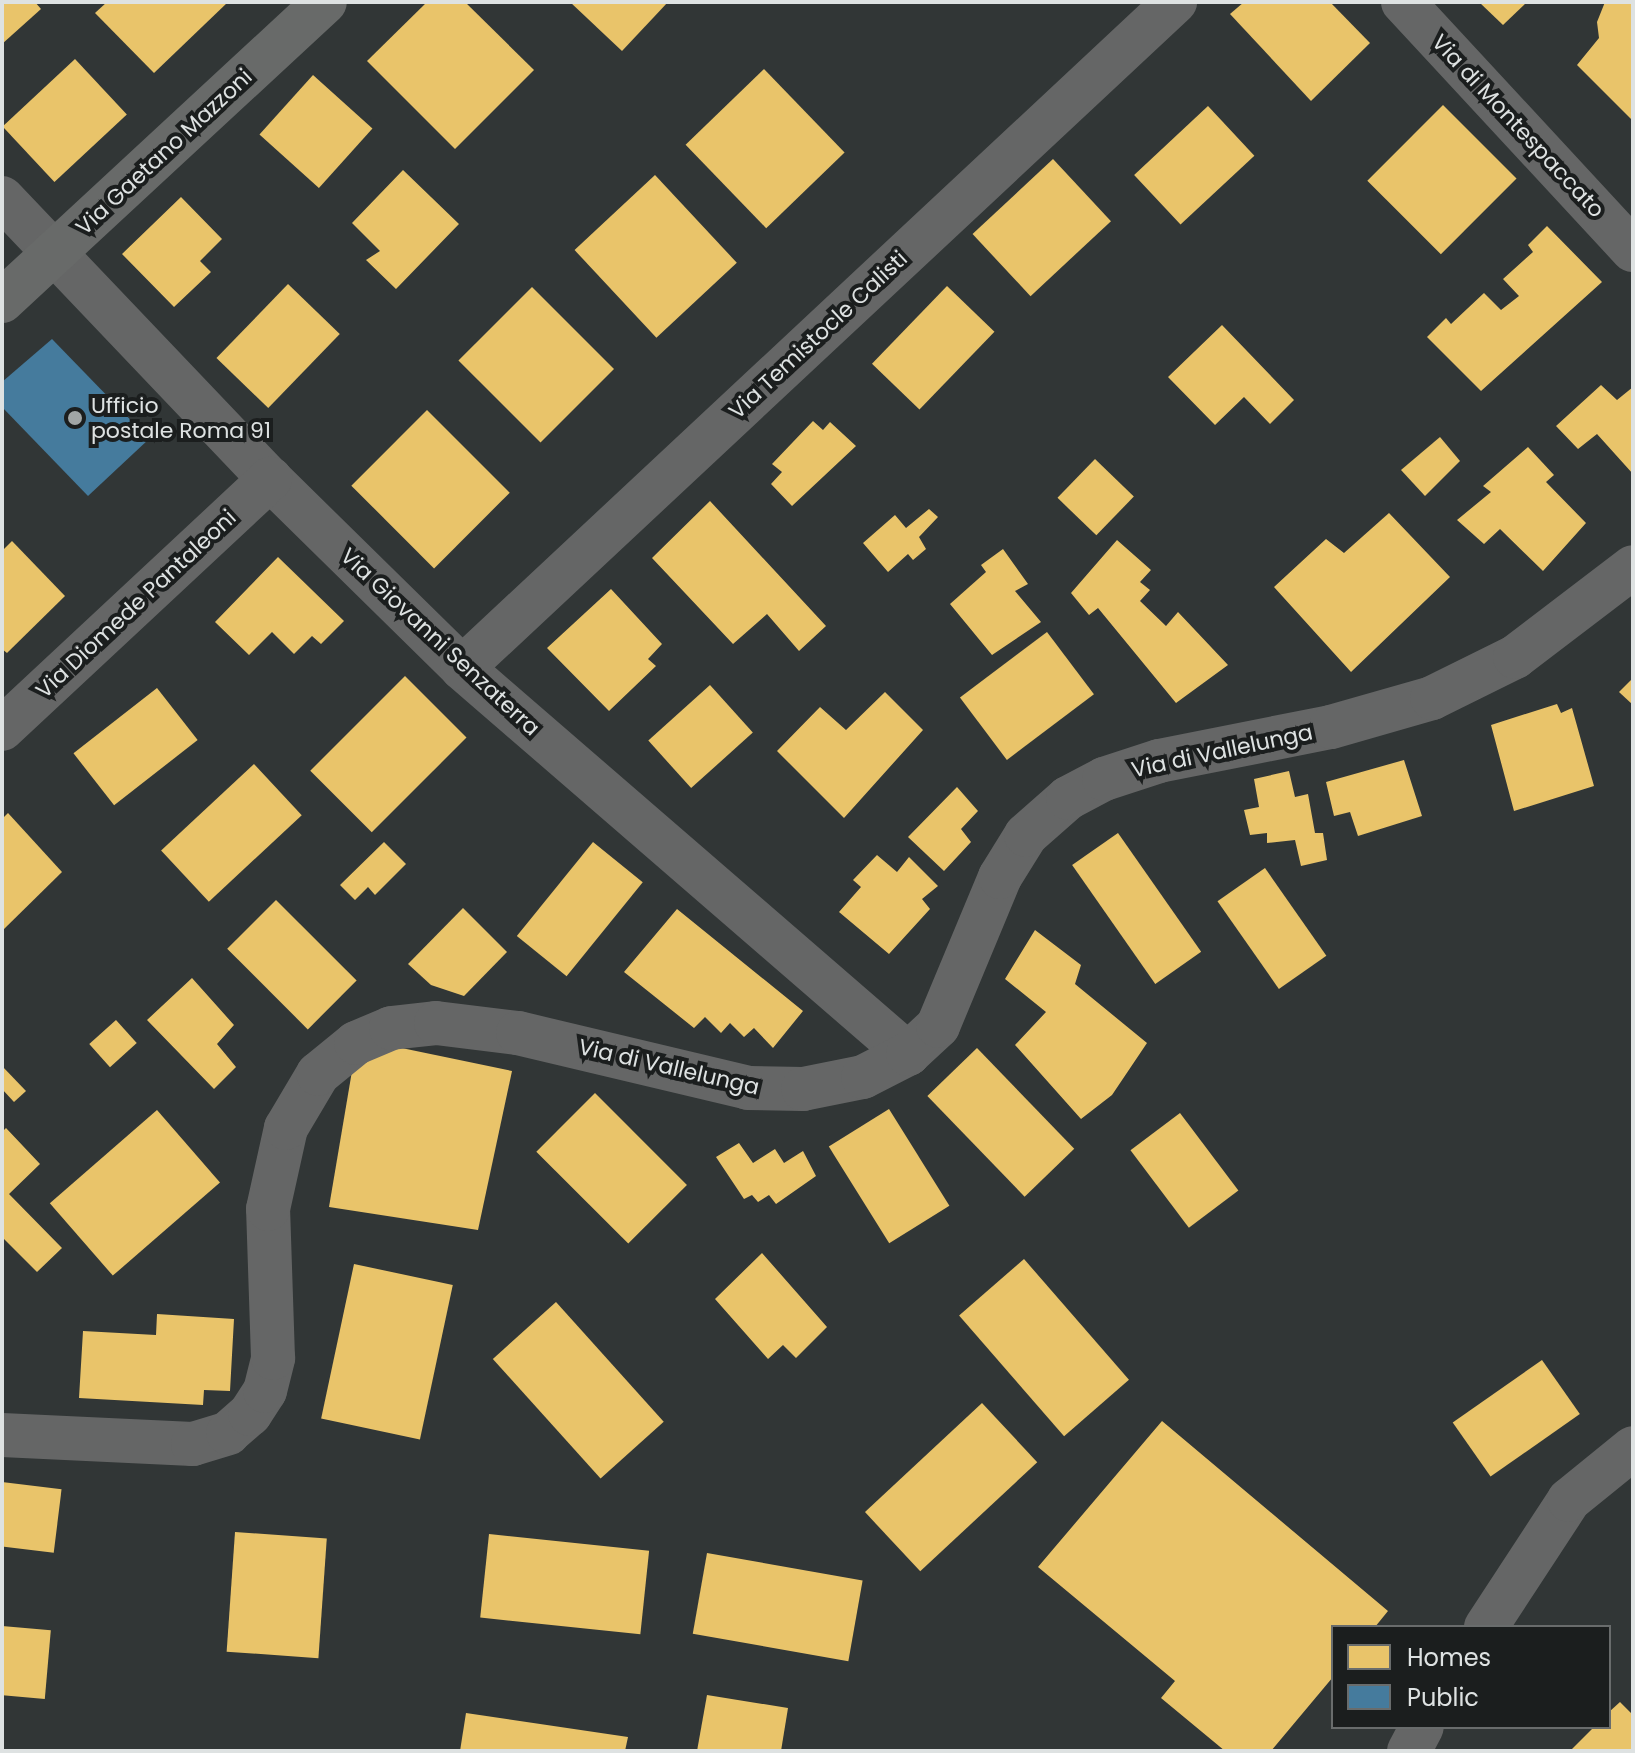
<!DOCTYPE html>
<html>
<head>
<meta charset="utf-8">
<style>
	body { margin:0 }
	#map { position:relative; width:1635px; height:1753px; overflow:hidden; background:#313636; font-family:Poppins,sans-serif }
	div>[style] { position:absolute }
	.homes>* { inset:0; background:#e9c46a; transform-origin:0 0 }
	.public>* { inset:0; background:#457b9d }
	.street>* { height:44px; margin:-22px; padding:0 22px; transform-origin:22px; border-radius:22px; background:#656666 }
	.secondary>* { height:44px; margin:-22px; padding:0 22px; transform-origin:22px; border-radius:22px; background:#686a69 }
	.dots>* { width:22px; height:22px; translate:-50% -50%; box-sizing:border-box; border:4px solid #1b1e1e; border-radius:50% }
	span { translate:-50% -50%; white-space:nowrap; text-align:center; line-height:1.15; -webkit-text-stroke:8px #1b1e1e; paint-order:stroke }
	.street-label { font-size:22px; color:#dee2e2 }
	.poi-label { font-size:22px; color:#dee2e2 }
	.left { translate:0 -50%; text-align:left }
	.frame { position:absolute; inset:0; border:4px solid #dee2e2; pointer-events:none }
	.legend { position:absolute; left:1331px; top:1625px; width:280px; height:104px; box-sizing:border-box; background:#1b1e1e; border:2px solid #696c6c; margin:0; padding:10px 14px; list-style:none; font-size:24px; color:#dee2e2 }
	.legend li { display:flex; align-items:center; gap:16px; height:40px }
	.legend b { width:40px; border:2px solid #696c6c }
</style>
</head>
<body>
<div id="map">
	<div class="homes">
		<i style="clip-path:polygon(2px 2px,35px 2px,41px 9px,2px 44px)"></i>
		<i style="clip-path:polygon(107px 2px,228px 2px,154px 73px,95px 13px)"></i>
		<i style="clip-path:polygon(427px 2px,465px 2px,534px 70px,455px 149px,367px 61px)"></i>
		<i style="clip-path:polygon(570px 2px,668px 2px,622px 51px)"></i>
		<i style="clip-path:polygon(1244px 2px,1330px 2px,1370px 43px,1311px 101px,1230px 14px)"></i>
		<i style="clip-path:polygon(1479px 2px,1527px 2px,1503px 25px)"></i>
		<i style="clip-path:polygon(1605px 2px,1633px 2px,1633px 121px,1577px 65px,1599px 38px,1597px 22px)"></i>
		<i style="left:75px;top:59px;width:76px;height:99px;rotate:47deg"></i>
		<i style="left:764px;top:69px;width:116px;height:109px;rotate:46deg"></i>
		<i style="left:313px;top:75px;width:80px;height:80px;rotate:42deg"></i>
		<i style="left:1443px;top:105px;width:104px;height:107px;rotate:45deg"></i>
		<i style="left:1208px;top:106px;width:68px;height:101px;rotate:47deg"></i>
		<i style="left:1053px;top:159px;width:85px;height:110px;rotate:47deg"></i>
		<i style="clip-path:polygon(403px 170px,459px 224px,396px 289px,366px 260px,380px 251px,352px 223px)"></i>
		<i style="left:655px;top:175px;width:120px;height:110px;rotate:47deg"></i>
		<i style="clip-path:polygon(181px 197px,222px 239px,200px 261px,211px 272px,174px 307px,122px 254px)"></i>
		<i style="clip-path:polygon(1547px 226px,1602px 282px,1481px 391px,1427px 337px,1446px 318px,1451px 324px,1484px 293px,1501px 310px,1519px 296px,1503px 279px,1533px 252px,1528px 245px)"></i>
		<i style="left:288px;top:284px;width:72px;height:103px;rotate:44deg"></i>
		<i style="left:947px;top:286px;width:66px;height:108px;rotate:44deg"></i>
		<i style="left:532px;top:287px;width:116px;height:104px;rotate:45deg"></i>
		<i style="clip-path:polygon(1222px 325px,1294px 400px,1270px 424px,1244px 397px,1215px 425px,1168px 377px)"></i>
		<i style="clip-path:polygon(1601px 385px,1617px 400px,1633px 387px,1633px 474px,1597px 434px,1578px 449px,1556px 426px)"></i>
		<i style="left:427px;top:410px;width:117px;height:107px;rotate:45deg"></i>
		<i style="clip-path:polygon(813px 421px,823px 430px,830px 422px,856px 446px,792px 506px,771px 484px,782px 472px,772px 464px)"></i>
		<i style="clip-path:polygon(1440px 437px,1460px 461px,1425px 496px,1401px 470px)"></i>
		<i style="clip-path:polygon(1528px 447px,1554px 475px,1546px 482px,1586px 523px,1543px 571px,1500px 529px,1484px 544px,1457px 520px,1491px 492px,1483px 486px)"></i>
		<i style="left:1095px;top:459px;width:54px;height:54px;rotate:44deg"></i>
		<i style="clip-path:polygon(710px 501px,826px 626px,799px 651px,767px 614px,733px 644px,652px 558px)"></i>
		<i style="clip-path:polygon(929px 509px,938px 517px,919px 537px,926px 549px,913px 560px,908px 554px,888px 572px,863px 543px,895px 515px,906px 528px)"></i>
		<i style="clip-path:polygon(1389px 513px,1450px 577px,1351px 672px,1274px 587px,1326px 539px,1344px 553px)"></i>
		<i style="clip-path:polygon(1117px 540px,1151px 570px,1140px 582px,1150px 590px,1140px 601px,1166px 626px,1178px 612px,1228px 665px,1176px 703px,1098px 608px,1089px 615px,1071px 593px)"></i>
		<i style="clip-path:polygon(12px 541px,65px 596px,7px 653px,2px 649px,2px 551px)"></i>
		<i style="clip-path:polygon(1003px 549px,1028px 584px,1015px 591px,1041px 622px,992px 655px,950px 604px,986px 572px,981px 565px)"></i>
		<i style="clip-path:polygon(278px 557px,344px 621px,321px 644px,312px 636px,294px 654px,272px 632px,249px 655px,215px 622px)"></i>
		<i style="clip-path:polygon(611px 589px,662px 644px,648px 659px,656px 666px,609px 711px,547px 648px)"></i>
		<i style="left:1047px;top:632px;width:78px;height:109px;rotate:53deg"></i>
		<i style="left:405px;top:676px;width:87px;height:134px;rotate:45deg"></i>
		<i style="clip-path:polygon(1633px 678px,1633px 705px,1619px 692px)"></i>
		<i style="left:710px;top:685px;width:64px;height:83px;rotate:48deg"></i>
		<i style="left:157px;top:688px;width:66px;height:106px;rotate:52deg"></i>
		<i style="clip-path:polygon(885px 692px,923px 730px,844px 818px,777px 751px,820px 707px,846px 730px)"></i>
		<i style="clip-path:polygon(1557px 704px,1561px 713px,1572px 708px,1594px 786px,1514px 811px,1491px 725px)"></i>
		<i style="clip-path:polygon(1404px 760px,1422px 816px,1358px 836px,1350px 812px,1334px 816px,1326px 782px)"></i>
		<i style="left:254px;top:764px;width:70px;height:127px;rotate:47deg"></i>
		<i style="clip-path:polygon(1289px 771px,1295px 797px,1308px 794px,1315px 833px,1323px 833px,1327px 860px,1301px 866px,1295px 840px,1267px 843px,1267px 833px,1250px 835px,1244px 810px,1259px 807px,1254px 779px)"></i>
		<i style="clip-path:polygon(957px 787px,978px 811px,961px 829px,971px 842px,944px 871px,908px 837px)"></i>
		<i style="clip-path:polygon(8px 813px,62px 872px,2px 931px,2px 819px)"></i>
		<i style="left:1118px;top:833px;width:145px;height:56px;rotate:55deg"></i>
		<i style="clip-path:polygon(384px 842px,406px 864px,375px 895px,368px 887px,355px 900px,340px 885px)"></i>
		<i style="left:593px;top:842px;width:64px;height:121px;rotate:39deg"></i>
		<i style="clip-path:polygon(877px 855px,897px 872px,909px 857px,938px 886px,922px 899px,930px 909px,889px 954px,839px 912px,861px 887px,853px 880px)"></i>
		<i style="left:1265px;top:868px;width:107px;height:58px;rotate:55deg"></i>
		<i style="left:276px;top:900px;width:114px;height:69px;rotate:45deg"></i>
		<i style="clip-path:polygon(463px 908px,507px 952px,464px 996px,431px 985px,408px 964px)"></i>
		<i style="clip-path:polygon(677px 909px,803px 1011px,773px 1048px,754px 1028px,744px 1037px,730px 1023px,721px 1033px,705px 1017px,694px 1028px,624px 972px)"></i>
		<i style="clip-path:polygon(1035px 930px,1081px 965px,1075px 984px,1147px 1043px,1112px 1095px,1081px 1119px,1015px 1045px,1046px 1012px,1005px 979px)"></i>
		<i style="clip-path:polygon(192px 978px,234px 1025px,217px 1044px,236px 1067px,214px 1089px,147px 1020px)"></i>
		<i style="left:116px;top:1020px;width:31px;height:36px;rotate:48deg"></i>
		<i style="clip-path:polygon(392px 1046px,512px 1071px,478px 1230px,329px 1207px,352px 1071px)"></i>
		<i style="left:977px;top:1048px;width:140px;height:69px;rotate:46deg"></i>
		<i style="clip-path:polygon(2px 1066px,26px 1091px,14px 1102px,2px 1089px)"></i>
		<i style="left:595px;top:1093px;width:130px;height:83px;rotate:45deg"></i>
		<i style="left:889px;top:1109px;width:114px;height:71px;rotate:58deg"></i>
		<i style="left:157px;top:1110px;width:96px;height:142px;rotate:49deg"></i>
		<i style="left:1180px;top:1113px;width:97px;height:62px;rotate:53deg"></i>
		<i style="clip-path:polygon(6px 1128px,40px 1164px,9px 1194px,62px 1248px,37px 1272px,2px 1237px,2px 1132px)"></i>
		<i style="clip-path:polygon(739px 1143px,753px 1163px,775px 1149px,784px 1163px,803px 1151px,816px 1176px,776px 1204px,769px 1195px,758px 1202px,752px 1195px,744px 1199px,716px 1157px)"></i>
		<i style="clip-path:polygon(762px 1253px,827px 1327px,796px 1358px,783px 1345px,768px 1359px,715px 1299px)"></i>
		<i style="left:1024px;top:1259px;width:160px;height:86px;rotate:49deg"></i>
		<i style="left:354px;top:1264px;width:101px;height:158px;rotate:12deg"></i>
		<i style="left:556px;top:1302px;width:161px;height:85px;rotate:48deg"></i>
		<i style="clip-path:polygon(157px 1314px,234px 1319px,230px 1391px,204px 1390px,203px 1405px,79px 1398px,83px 1331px,156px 1335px)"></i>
		<i style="left:1542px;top:1360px;width:66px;height:109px;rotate:55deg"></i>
		<i style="left:982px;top:1403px;width:81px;height:160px;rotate:47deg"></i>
		<i style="clip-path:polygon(1162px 1421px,1388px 1611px,1375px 1627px,1333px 1627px,1333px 1677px,1271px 1751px,1225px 1751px,1161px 1698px,1175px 1681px,1038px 1567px)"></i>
		<i style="left:2px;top:1482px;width:60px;height:64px;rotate:7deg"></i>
		<i style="left:235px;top:1532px;width:92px;height:120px;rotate:4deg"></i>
		<i style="left:489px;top:1534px;width:161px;height:84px;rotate:6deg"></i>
		<i style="left:707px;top:1553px;width:158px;height:82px;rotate:10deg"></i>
		<i style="left:2px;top:1626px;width:49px;height:69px;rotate:5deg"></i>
		<i style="clip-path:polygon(707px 1695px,788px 1708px,781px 1751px,697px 1751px)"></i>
		<i style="clip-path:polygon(1620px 1702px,1633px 1715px,1633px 1751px,1570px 1751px,1594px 1727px,1609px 1727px,1609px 1712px)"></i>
		<i style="clip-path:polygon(466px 1713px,628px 1737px,625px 1751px,460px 1751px)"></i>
	</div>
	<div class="public">
		<i style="clip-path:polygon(52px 339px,149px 439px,88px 496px,2px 407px,2px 382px)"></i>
	</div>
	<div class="street">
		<i style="left:1403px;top:2px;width:338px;rotate:47.2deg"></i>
		<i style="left:2px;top:198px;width:388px;rotate:46.4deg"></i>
		<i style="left:270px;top:479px;width:269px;rotate:44.5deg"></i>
		<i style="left:462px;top:668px;width:590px;rotate:40.88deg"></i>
		<i style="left:462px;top:668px;width:976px;rotate:-43.05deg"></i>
		<i style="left:2px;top:729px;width:367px;rotate:-43deg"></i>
		<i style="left:2px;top:1435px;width:191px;rotate:2.7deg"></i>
		<i style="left:193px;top:1444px;width:37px;rotate:-17deg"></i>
		<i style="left:228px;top:1433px;width:29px;rotate:-41deg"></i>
		<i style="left:250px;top:1414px;width:27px;rotate:-57deg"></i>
		<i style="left:265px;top:1391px;width:34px;rotate:-76deg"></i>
		<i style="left:273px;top:1358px;width:149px;rotate:-91.9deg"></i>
		<i style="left:268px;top:1209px;width:83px;rotate:-77.5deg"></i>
		<i style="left:286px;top:1128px;width:63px;rotate:-59.3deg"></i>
		<i style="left:318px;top:1074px;width:49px;rotate:-39.2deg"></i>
		<i style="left:356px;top:1043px;width:38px;rotate:-23deg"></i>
		<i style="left:391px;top:1028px;width:45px;rotate:-6.3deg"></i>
		<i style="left:436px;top:1023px;width:83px;rotate:7deg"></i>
		<i style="left:518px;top:1033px;width:236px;rotate:13.4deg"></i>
		<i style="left:748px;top:1088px;width:55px;rotate:1deg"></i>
		<i style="left:803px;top:1089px;width:61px;rotate:-11.3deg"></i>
		<i style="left:863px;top:1077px;width:51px;rotate:-27.1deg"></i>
		<i style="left:908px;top:1054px;width:41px;rotate:-43deg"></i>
		<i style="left:938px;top:1026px;width:161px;rotate:-67.4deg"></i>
		<i style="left:1000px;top:877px;width:49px;rotate:-58.2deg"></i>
		<i style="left:1026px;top:835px;width:56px;rotate:-41.4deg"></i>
		<i style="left:1068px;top:798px;width:41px;rotate:-27.8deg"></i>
		<i style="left:1104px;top:779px;width:58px;rotate:-18.1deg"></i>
		<i style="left:1159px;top:761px;width:175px;rotate:-11.2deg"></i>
		<i style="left:1331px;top:727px;width:105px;rotate:-16deg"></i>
		<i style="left:1432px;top:698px;width:93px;rotate:-26.3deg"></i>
		<i style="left:1515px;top:657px;width:148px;rotate:-37.3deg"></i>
		<i style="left:1486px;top:1627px;width:152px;rotate:-56.8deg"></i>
		<i style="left:1569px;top:1500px;width:82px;rotate:-39.1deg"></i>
		<i style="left:1409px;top:1751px;width:27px;rotate:-62deg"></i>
	</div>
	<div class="secondary">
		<i style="left:2px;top:301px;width:440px;rotate:-42.8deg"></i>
	</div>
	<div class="dots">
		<i style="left:75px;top:418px;background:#a1a6a6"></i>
	</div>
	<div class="street-label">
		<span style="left:1518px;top:126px;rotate:47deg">Via di Montespaccato</span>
		<span style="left:164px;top:152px;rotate:-43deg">Via Gaetano Mazzoni</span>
		<span style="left:818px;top:335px;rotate:-43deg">Via Temistocle Calisti</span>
		<span style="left:136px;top:604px;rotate:-43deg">Via Diomede Pantaleoni</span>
		<span style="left:440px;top:642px;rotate:43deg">Via Giovanni Senzaterra</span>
		<span style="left:1222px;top:751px;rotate:-12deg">Via di Vallelunga</span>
		<span style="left:669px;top:1067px;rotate:13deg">Via di Vallelunga</span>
	</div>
	<div class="poi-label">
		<span class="left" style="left:91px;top:418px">Ufficio<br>postale Roma 91</span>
	</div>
	<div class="frame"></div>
	<ul class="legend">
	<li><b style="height:22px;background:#e9c46a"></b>Homes</li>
	<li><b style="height:22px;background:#457b9d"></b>Public</li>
	</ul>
</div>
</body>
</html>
